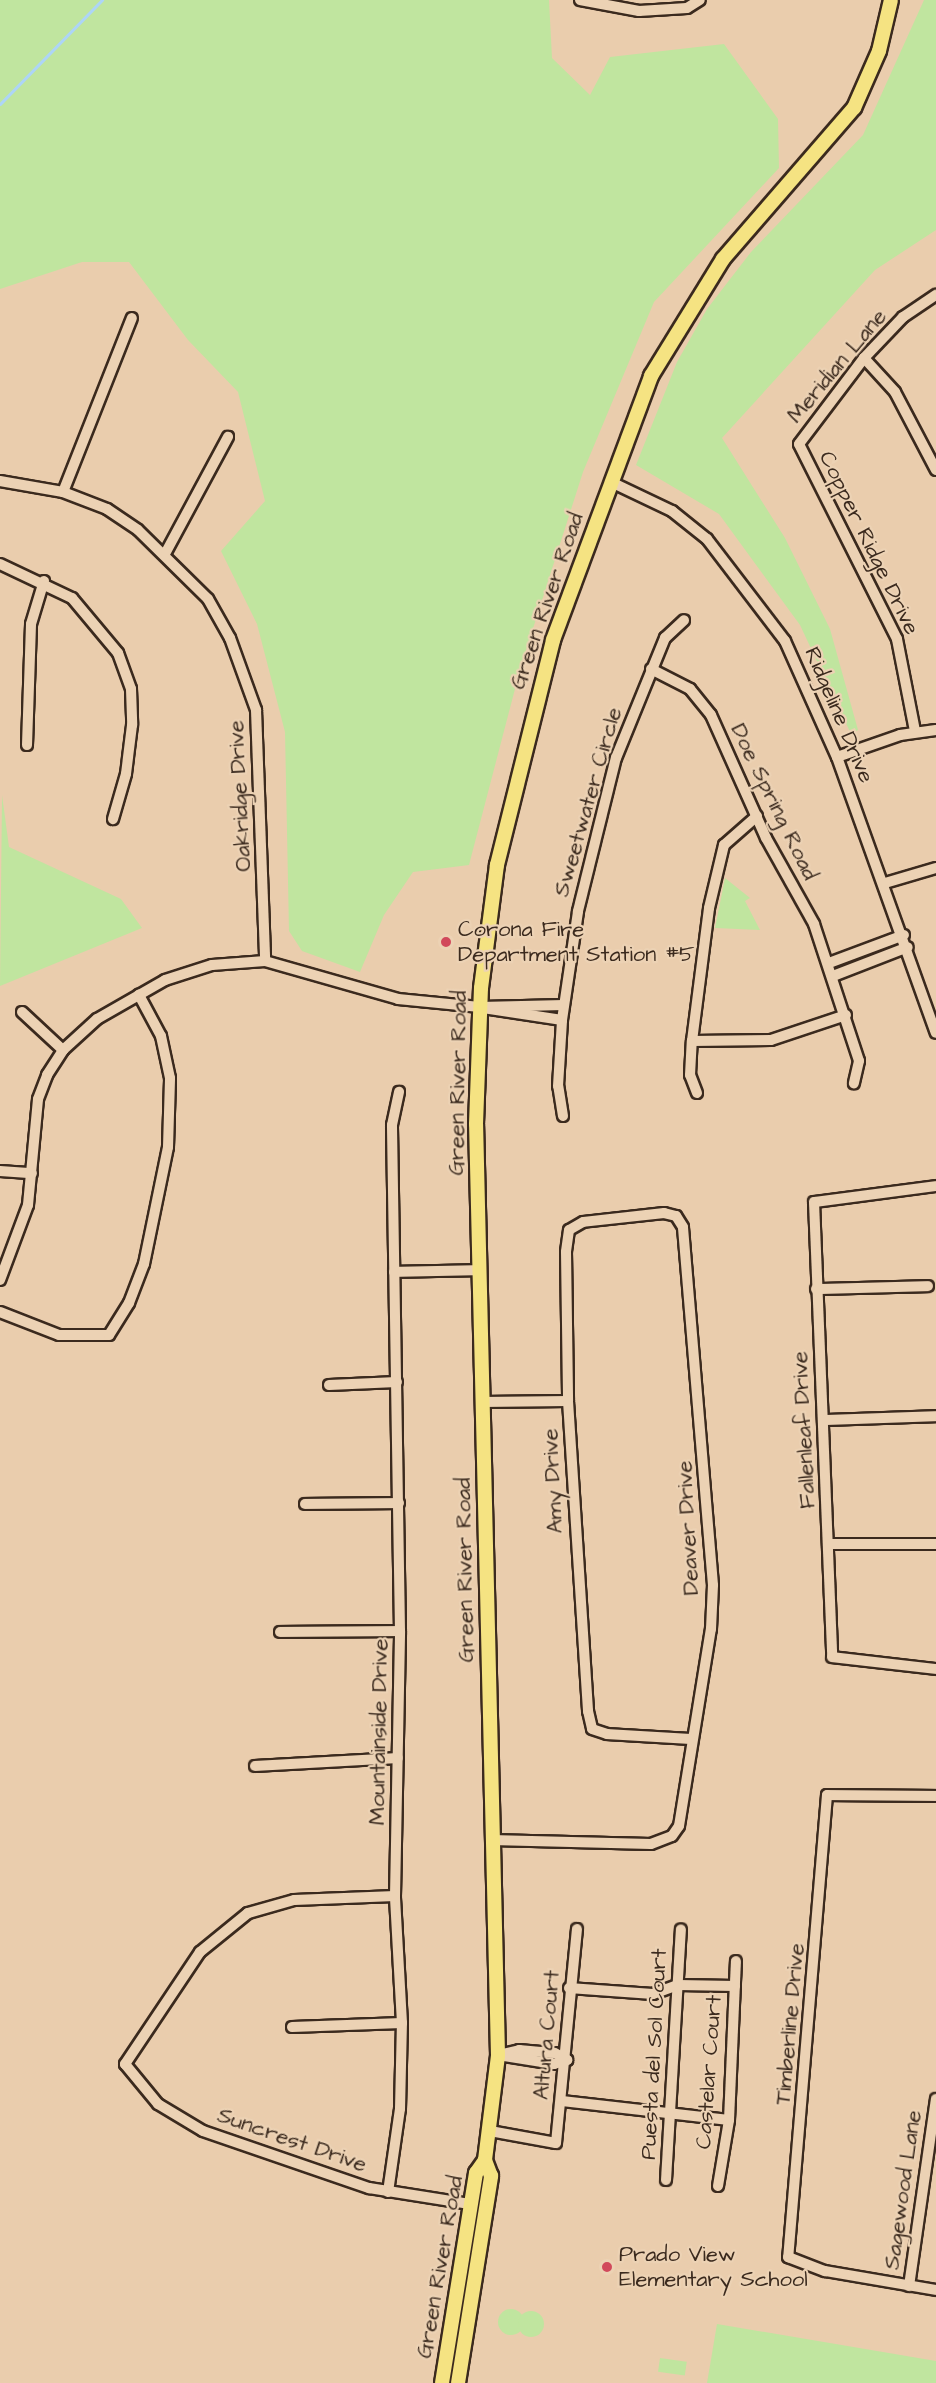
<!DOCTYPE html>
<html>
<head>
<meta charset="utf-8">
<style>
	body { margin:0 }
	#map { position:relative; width:936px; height:2383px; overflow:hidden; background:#eacdad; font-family:"Architects Daughter",sans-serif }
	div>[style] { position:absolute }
	.green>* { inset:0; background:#c0e59f; transform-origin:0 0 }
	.round { border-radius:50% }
	.stream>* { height:3px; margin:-1.5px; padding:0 1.5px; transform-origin:1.5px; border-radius:1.5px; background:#add5f7 }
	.roads { filter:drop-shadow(2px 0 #3b2a1e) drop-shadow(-2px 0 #3b2a1e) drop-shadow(0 2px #3b2a1e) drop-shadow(0 -2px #3b2a1e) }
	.minor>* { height:10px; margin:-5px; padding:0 5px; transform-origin:5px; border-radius:5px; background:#ecd2b4 }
	.major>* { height:14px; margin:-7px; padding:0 7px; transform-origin:7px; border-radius:7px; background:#f5e382 }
	.dots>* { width:16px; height:16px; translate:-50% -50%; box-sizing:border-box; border:3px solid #ecd2b4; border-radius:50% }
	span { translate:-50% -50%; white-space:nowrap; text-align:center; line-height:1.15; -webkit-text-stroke:4.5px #ecd2b4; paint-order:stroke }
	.street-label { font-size:22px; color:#3b2a1e }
	.poi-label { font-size:22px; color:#3b2a1e }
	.left { translate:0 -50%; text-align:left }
</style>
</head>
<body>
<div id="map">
	<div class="green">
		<i style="clip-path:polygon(0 0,549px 0,552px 58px,590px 95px,610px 57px,724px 44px,778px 119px,779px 168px,654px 302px,583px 472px,521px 666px,469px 865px,413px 872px,384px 915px,360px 972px,302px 951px,289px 931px,285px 732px,257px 624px,221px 551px,265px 501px,238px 392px,188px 340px,129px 262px,82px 262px,0 289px)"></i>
		<i style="clip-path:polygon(924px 0,936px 0,936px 230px,875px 270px,722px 438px,785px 538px,830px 629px,858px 730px,851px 734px,800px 625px,719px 514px,636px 465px,677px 362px,707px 309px,751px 252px,863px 135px)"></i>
		<i style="clip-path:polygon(2px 795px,9px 847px,121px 899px,142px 928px,0 986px)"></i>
		<i style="clip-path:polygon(725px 878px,750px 898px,745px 901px,760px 930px,715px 928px)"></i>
		<i class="round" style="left:498px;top:2309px;width:26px;height:26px"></i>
		<i class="round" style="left:518px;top:2311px;width:26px;height:26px"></i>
		<i style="clip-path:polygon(717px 2324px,936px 2361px,936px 2383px,707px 2383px)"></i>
		<i style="left:660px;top:2358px;width:27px;height:14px;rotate:8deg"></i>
	</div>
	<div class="stream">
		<i style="left:0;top:104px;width:146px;rotate:-45.6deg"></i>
	</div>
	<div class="roads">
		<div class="minor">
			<i style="left:580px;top:0;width:60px;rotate:10.6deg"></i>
			<i style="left:639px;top:11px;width:48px;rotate:-3.6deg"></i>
			<i style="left:687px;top:8px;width:15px;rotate:-32deg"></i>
			<i style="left:864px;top:358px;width:46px;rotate:47.6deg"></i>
			<i style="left:895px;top:392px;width:88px;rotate:62.3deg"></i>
			<i style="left:0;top:481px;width:64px;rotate:9.9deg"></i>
			<i style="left:63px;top:492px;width:47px;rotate:21.1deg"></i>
			<i style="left:107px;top:509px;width:37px;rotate:34deg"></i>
			<i style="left:138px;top:530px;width:98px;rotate:44.6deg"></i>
			<i style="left:208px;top:599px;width:45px;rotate:60.6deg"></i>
			<i style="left:230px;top:638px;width:77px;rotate:70.1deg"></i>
			<i style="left:256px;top:710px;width:251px;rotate:87.9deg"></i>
			<i style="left:611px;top:482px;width:68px;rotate:25.4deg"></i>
			<i style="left:672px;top:511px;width:45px;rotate:38.7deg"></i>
			<i style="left:707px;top:539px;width:128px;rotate:52.6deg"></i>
			<i style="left:785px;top:641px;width:127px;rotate:65.9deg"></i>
			<i style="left:837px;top:757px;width:293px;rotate:70.3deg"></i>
			<i style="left:63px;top:492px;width:187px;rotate:-68.4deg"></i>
			<i style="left:166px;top:552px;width:131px;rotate:-61.7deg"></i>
			<i style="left:0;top:564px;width:80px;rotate:25.3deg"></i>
			<i style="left:72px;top:598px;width:72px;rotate:50.1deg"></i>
			<i style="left:118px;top:653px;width:38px;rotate:70deg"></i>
			<i style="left:131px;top:689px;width:36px;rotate:88deg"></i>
			<i style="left:132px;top:725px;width:49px;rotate:97deg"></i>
			<i style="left:126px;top:774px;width:47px;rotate:106.1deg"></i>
			<i style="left:651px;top:669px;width:44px;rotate:27.1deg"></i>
			<i style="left:690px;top:689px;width:33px;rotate:51deg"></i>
			<i style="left:711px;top:715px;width:135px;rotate:65.9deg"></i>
			<i style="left:766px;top:838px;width:98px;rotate:60.8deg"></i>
			<i style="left:814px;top:924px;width:144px;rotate:71.8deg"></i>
			<i style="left:859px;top:1061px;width:23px;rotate:103deg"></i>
			<i style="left:915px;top:731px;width:94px;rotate:-101.1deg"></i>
			<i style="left:897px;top:639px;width:218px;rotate:-116.7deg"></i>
			<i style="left:799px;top:444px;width:108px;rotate:-52.9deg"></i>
			<i style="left:864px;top:358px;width:57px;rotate:-46.4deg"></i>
			<i style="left:903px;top:317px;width:40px;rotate:-34deg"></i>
			<i style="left:27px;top:745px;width:121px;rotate:-88.1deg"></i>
			<i style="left:31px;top:624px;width:45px;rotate:-73.2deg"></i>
			<i style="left:837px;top:757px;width:67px;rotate:-19.2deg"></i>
			<i style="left:900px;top:735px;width:36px;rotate:-8deg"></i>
			<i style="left:885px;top:883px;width:53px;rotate:-16.4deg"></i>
			<i style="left:829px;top:963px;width:80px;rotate:-20.5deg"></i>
			<i style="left:833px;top:976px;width:80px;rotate:-21.1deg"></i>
			<i style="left:483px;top:1008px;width:80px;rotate:8.6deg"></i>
			<i style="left:22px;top:1012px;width:56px;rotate:42.8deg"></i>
			<i style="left:692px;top:1041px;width:79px;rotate:-0.7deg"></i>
			<i style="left:771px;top:1040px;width:79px;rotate:-18.4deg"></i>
			<i style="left:697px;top:1093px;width:19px;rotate:-111deg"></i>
			<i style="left:690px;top:1075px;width:34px;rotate:-87deg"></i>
			<i style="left:692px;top:1041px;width:134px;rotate:-82.7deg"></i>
			<i style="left:709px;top:908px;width:65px;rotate:-76.6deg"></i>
			<i style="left:724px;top:845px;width:44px;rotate:-41.3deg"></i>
			<i style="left:563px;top:1116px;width:30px;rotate:-99deg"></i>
			<i style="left:558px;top:1086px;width:66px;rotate:-86.5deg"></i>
			<i style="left:562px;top:1020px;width:110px;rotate:-81.6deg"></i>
			<i style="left:578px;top:911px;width:158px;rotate:-76.1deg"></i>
			<i style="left:616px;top:758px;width:130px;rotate:-67.8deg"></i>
			<i style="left:665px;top:638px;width:26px;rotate:-43deg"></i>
			<i style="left:0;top:1171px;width:32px;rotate:4deg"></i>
			<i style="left:936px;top:1186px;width:123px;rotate:172.5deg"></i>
			<i style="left:814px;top:1202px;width:455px;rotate:87.7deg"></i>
			<i style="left:832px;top:1657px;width:105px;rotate:6.6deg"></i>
			<i style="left:394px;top:1272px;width:86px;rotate:-1.3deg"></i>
			<i style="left:0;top:1280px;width:80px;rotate:-69.5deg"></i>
			<i style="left:28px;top:1205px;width:106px;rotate:-84.6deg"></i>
			<i style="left:38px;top:1099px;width:26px;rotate:-69deg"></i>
			<i style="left:47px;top:1075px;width:30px;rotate:-57deg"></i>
			<i style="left:63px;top:1050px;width:46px;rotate:-42.4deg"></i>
			<i style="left:97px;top:1019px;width:78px;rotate:-29.8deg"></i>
			<i style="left:165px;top:980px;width:49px;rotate:-17.7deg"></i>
			<i style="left:212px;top:965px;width:53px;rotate:-4.3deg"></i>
			<i style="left:265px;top:961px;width:138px;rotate:15.9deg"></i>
			<i style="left:398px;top:999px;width:82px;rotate:5.6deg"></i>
			<i style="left:480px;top:1007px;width:84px;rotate:-1.4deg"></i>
			<i style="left:816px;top:1289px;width:112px;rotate:-1.5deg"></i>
			<i style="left:0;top:1312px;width:63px;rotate:21.3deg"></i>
			<i style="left:59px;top:1335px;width:50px"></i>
			<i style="left:109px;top:1335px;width:38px;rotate:-58deg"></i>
			<i style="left:129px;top:1303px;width:42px;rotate:-69deg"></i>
			<i style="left:144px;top:1264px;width:119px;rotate:-78.4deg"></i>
			<i style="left:168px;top:1147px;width:69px;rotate:-88.3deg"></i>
			<i style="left:170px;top:1078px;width:43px;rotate:-102.1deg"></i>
			<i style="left:161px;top:1036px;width:47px;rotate:-118.2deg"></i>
			<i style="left:329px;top:1385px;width:68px;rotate:-2.5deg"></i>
			<i style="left:482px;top:1402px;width:86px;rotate:-0.7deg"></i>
			<i style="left:824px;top:1420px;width:112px;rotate:-2deg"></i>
			<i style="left:305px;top:1504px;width:94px;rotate:-0.6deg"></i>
			<i style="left:829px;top:1544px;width:107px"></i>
			<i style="left:280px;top:1632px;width:120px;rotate:-0.5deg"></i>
			<i style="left:255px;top:1766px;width:143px;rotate:-3.2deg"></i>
			<i style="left:936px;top:1796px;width:109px;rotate:-179.5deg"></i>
			<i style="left:827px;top:1795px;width:464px;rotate:94.8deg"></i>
			<i style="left:788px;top:2257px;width:40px;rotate:21deg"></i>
			<i style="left:825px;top:2271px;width:113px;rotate:9.7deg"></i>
			<i style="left:491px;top:1840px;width:160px;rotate:1.4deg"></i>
			<i style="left:651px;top:1844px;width:22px;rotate:-21deg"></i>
			<i style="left:672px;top:1836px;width:12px;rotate:-55deg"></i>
			<i style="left:679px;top:1826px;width:200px;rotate:-80.8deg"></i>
			<i style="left:711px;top:1629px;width:44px;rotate:-87.4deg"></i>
			<i style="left:713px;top:1585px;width:359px;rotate:-94.8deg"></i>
			<i style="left:683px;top:1227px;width:13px;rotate:-122deg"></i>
			<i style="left:676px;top:1216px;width:12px;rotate:-166deg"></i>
			<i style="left:664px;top:1213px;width:81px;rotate:173.7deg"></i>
			<i style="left:583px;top:1222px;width:16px;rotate:150deg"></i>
			<i style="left:569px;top:1230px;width:22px;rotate:98deg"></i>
			<i style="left:566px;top:1252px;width:149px;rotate:89.2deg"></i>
			<i style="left:568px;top:1401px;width:311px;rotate:86.3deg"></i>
			<i style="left:588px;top:1711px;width:18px;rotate:77deg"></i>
			<i style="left:592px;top:1729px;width:16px;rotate:18deg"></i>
			<i style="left:607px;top:1734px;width:83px;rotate:3.4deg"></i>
			<i style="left:395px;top:1896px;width:101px;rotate:177.7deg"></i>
			<i style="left:294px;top:1900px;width:48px;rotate:164.2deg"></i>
			<i style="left:248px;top:1913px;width:62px;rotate:140.9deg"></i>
			<i style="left:200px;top:1952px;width:135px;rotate:123.8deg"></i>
			<i style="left:125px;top:2064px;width:52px;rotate:50.5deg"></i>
			<i style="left:158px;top:2104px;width:52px;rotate:31deg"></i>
			<i style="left:203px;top:2131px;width:176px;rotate:19deg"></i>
			<i style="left:369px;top:2188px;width:102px;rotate:9deg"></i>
			<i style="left:569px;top:1988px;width:84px;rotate:4.1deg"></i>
			<i style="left:653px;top:1994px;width:27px;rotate:-20deg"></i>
			<i style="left:678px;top:1985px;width:57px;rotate:1deg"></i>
			<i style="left:292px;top:2027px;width:110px;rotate:-2.1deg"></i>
			<i style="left:498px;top:2055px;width:22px;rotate:-13deg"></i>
			<i style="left:519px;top:2050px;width:36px;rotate:5deg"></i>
			<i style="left:555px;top:2053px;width:14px;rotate:30deg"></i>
			<i style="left:498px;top:2055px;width:57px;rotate:9.1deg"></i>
			<i style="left:554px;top:2064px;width:14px;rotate:-17deg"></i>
			<i style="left:562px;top:2101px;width:168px;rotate:6.5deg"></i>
			<i style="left:490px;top:2131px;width:67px;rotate:10.3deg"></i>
			<i style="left:556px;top:2143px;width:215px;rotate:-84.4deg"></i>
			<i style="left:666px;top:2180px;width:251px;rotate:-86.6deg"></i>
			<i style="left:718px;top:2186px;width:67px;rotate:-80.5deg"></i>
			<i style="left:729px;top:2120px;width:159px;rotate:-87.5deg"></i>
			<i style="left:388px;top:2192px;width:84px;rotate:-81.8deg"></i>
			<i style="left:400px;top:2109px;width:86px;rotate:-88.7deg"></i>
			<i style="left:402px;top:2023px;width:127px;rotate:-93.2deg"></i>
			<i style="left:395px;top:1896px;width:265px;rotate:-88.9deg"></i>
			<i style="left:400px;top:1631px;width:506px;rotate:-90.91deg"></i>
			<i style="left:392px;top:1125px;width:34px;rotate:-78deg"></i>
			<i style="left:909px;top:2286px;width:189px;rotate:-81.8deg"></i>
		</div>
		<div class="major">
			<i style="left:442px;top:2383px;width:213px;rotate:-80.8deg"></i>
			<i style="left:476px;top:2173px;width:16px;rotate:-55deg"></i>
			<i style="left:485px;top:2160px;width:106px;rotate:-82.9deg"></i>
			<i style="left:498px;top:2055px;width:931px;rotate:-91.35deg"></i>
			<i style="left:476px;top:1124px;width:136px;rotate:-87.9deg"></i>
			<i style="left:481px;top:988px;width:124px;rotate:-82.6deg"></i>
			<i style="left:497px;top:865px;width:232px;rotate:-76deg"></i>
			<i style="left:553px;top:640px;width:282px;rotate:-69.6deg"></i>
			<i style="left:651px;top:376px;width:137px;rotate:-58.4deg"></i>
			<i style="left:723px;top:259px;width:200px;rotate:-49.1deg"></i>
			<i style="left:854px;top:108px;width:62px;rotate:-66.3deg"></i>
			<i style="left:879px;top:51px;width:52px;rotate:-76.8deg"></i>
			<i style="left:458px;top:2383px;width:210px;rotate:-80.9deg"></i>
			<i style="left:491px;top:2176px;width:17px;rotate:-111deg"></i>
		</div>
	</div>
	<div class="dots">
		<i style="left:446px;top:942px;background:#d1495b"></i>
		<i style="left:607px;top:2267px;background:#d1495b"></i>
	</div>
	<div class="street-label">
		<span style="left:837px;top:366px;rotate:-50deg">Meridian Lane</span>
		<span style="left:869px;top:543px;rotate:64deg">Copper Ridge Drive</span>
		<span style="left:547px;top:601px;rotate:-71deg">Green River Road</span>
		<span style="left:839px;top:715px;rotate:67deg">Ridgeline Drive</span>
		<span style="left:240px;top:796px;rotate:-93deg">Oakridge Drive</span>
		<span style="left:588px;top:802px;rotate:-74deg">Sweetwater Circle</span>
		<span style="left:774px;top:802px;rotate:64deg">Doe Spring Road</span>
		<span style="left:458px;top:1083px;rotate:-89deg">Green River Road</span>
		<span style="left:804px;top:1430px;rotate:-93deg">Fallenleaf Drive</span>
		<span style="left:553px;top:1481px;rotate:-93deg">Amy Drive</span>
		<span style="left:688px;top:1528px;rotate:-93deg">Deaver Drive</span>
		<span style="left:465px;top:1570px;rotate:-91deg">Green River Road</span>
		<span style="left:379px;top:1732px;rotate:-89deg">Mountainside Drive</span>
		<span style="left:790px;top:2024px;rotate:-85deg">Timberline Drive</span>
		<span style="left:547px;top:2035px;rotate:-85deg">Altura Court</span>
		<span style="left:654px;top:2054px;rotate:-87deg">Puesta del Sol Court</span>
		<span style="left:709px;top:2072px;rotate:-86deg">Castelar Court</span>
		<span style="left:292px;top:2140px;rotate:19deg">Suncrest Drive</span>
		<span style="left:903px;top:2190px;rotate:-82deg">Sagewood Lane</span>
		<span style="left:440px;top:2267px;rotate:-80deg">Green River Road</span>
	</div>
	<div class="poi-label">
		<span class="left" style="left:458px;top:942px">Corona Fire<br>Department Station #5</span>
		<span class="left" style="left:619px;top:2267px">Prado View<br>Elementary School</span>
	</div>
</div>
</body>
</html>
